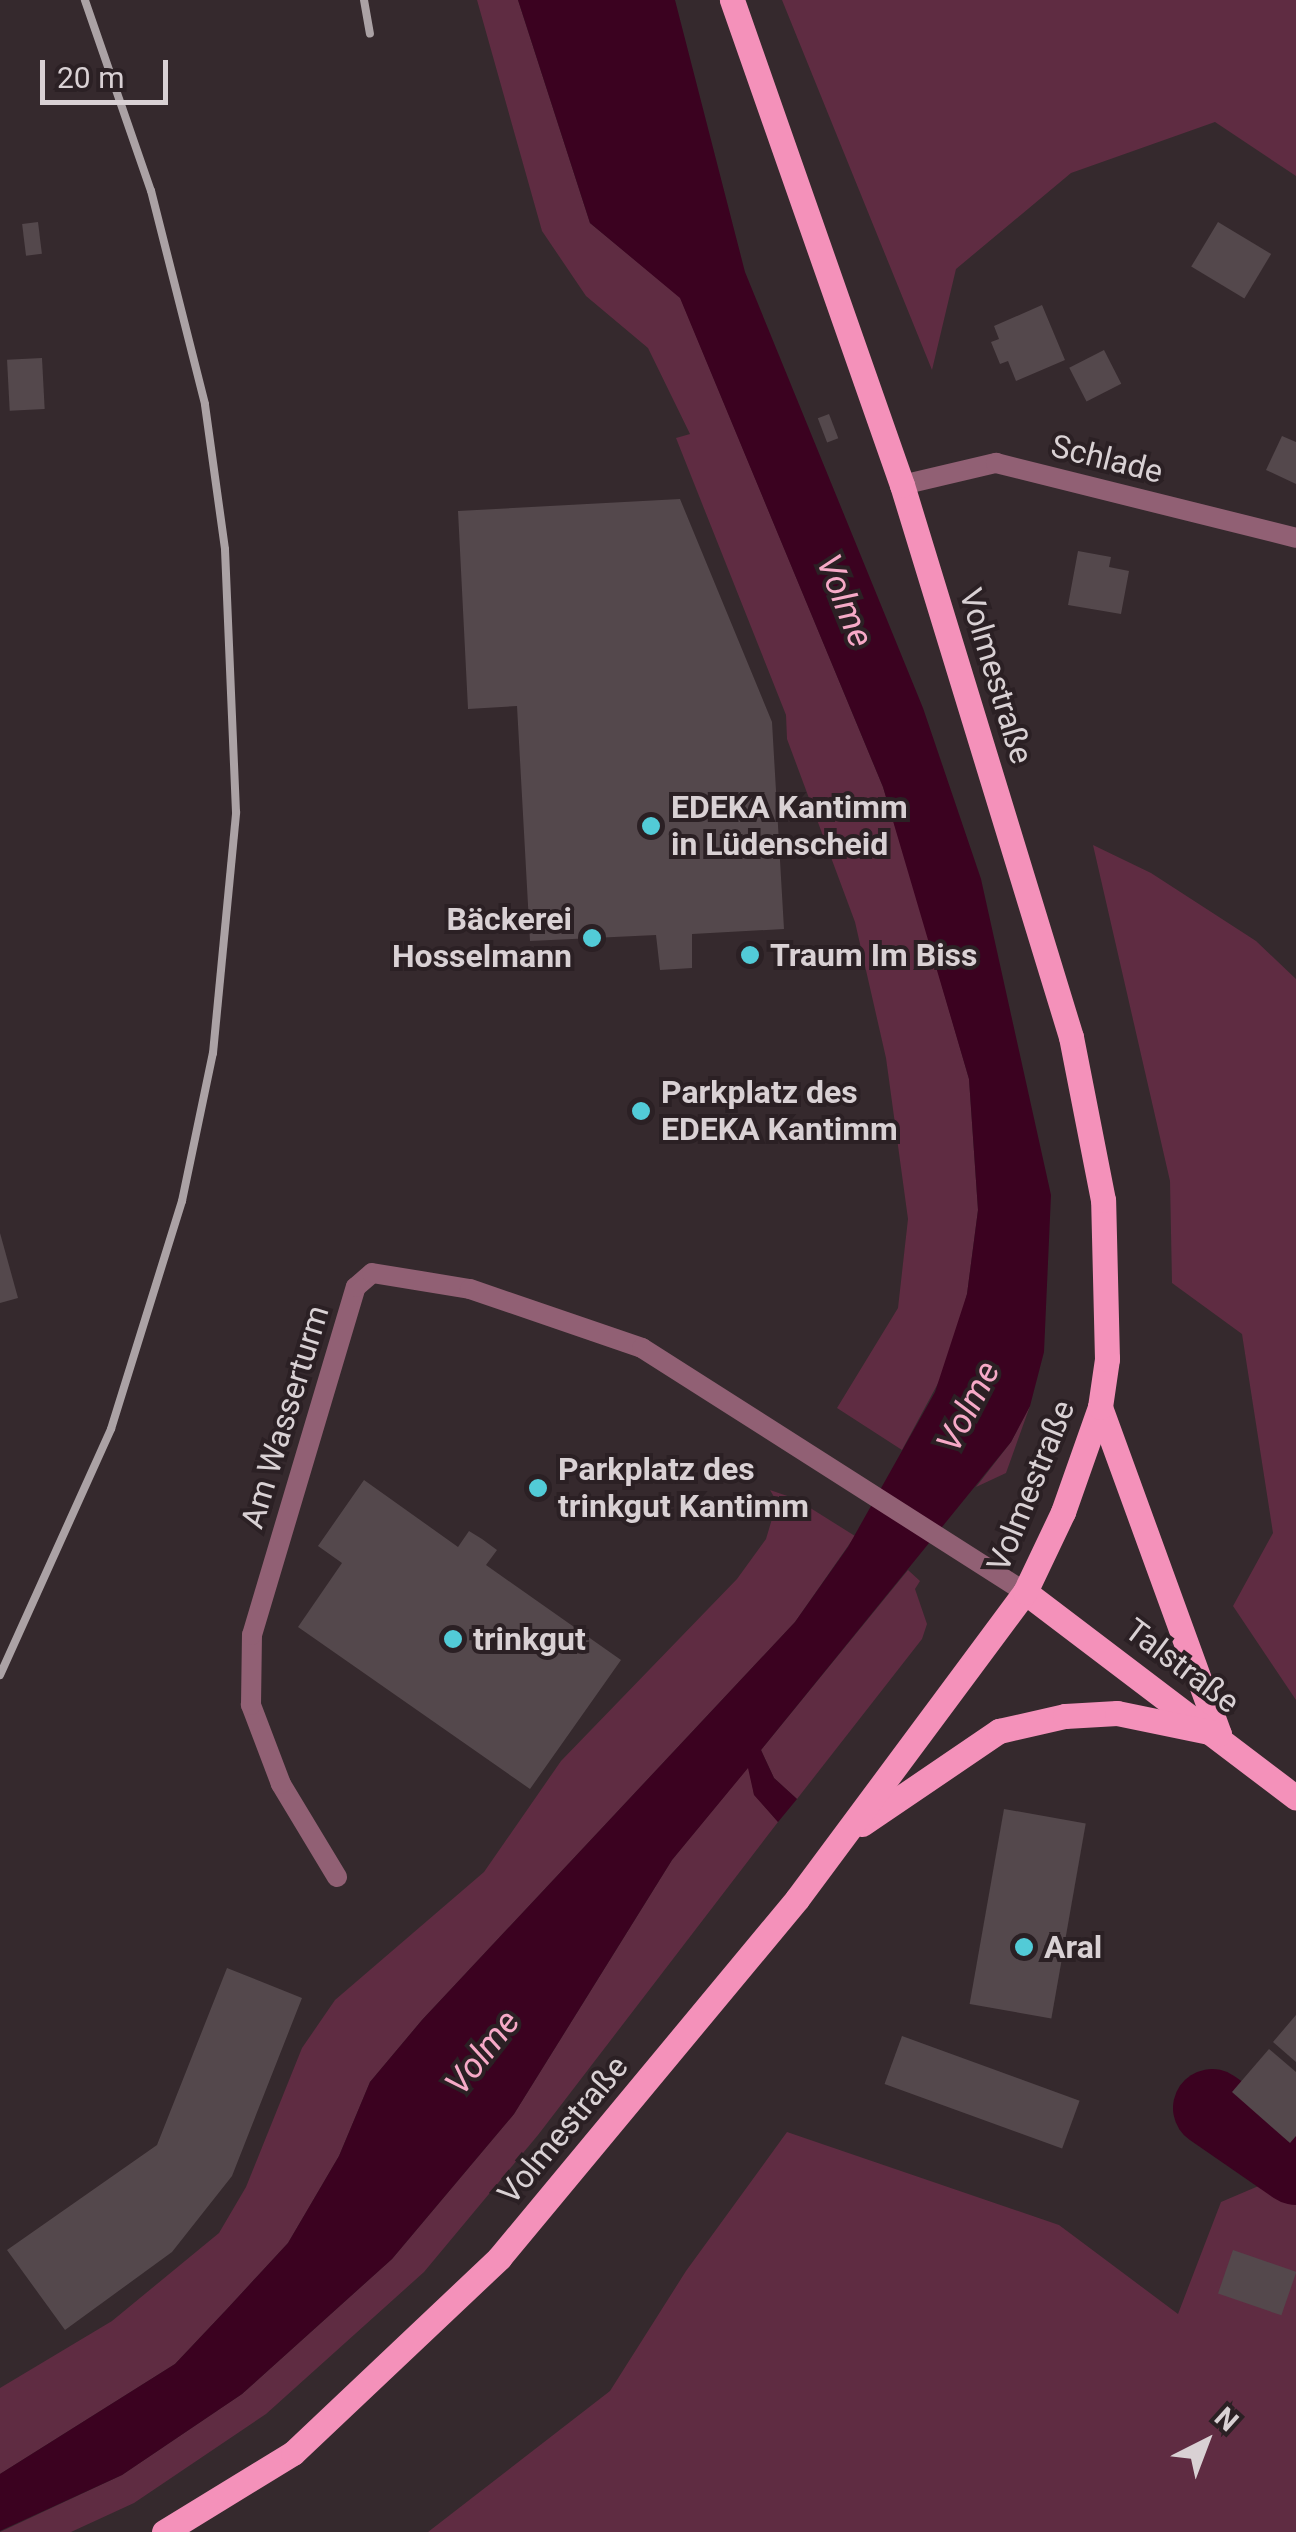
<!DOCTYPE html>
<html>
<head>
<meta charset="utf-8">
<style>
	body { margin:0 }
	#map { position:relative; width:1296px; height:2532px; overflow:hidden; background:#35292d; font-family:Roboto,sans-serif }
	div>[style] { position:absolute }
	.green>* { inset:0; background:#5f2c42 }
	.water>* { inset:0; background:#3b0220 }
	.river>* { height:78px; margin:-39px; padding:0 39px; transform-origin:39px; border-radius:39px; background:#3b0220 }
	.building>* { inset:0; background:#54484c; transform-origin:0 0 }
	.minor>* { height:20px; margin:-10px; padding:0 10px; transform-origin:10px; border-radius:10px; background:#916074 }
	.primary>* { height:25px; margin:-12.5px; padding:0 12.5px; transform-origin:12.5px; border-radius:12.5px; background:#f491ba }
	.rail>* { height:8px; margin:-4px; padding:0 4px; transform-origin:4px; border-radius:4px; background:#aba2a5 }
	.dots>* { width:28px; height:28px; translate:-50% -50%; box-sizing:border-box; border:5px solid #2b2024; border-radius:50% }
	span { translate:-50% -50%; white-space:nowrap; text-align:center; line-height:1.15; -webkit-text-stroke:8px #2b2024; paint-order:stroke }
	.street-label { font-size:32px; color:#d9d1d4 }
	.poi-label { font-size:32px; color:#d9d1d4; font-weight:700 }
	.left { translate:0 -50%; text-align:left }
	.right { translate:-100% -50%; text-align:right }
	.water-label { font-size:35px; color:#f6a9c7; font-style:italic }
	.north { position:absolute; left:1156px; top:2392px; width:100px; height:100px; -webkit-text-stroke:8px #2b2024; paint-order:stroke; rotate:42deg; font-size:28px; font-weight:700; line-height:40px; text-align:center; color:#d9d1d4 }
	.north::after { content:''; display:block; margin:auto; width:35px; height:45px; background:#d9d1d4; clip-path:polygon(50% 0,100% 100%,50% 72%,0 100%) }
	.scale { position:absolute; left:40px; top:60px; width:128px; height:45px; box-sizing:border-box; border:5px solid #d9d1d4; border-top:0; padding-left:12px; font-size:30px; line-height:35px; white-space:nowrap; color:#d9d1d4; -webkit-text-stroke:8px #2b2024; paint-order:stroke }
</style>
</head>
<body>
<div id="map">
	<div class="green">
		<i style="clip-path:polygon(477px 0,518px 0,590px 223px,680px 297px,883px 787px,912px 882px,969px 1079px,978px 1210px,967px 1294px,949px 1363px,902px 1450px,837px 1408px,898px 1308px,908px 1219px,886px 1058px,855px 922px,787px 739px,786px 715px,676px 438px,690px 434px,648px 348px,586px 296px,542px 231px)"></i>
		<i style="clip-path:polygon(782px 0,1296px 0,1296px 176px,1215px 122px,1071px 173px,956px 269px,932px 370px)"></i>
		<i style="clip-path:polygon(1093px 845px,1151px 873px,1256px 941px,1296px 979px,1296px 1700px,1233px 1606px,1273px 1533px,1242px 1334px,1172px 1283px,1170px 1181px)"></i>
		<i style="clip-path:polygon(1030px 1406px,1006px 1473px,976px 1487px,1011px 1442px)"></i>
		<i style="clip-path:polygon(770px 1490px,796px 1499px,855px 1536px,795px 1622px,422px 2020px,370px 2082px,339px 2156px,288px 2243px,227px 2309px,175px 2364px,0 2474px,0 2388px,112px 2321px,219px 2233px,246px 2187px,302px 2048px,335px 2000px,484px 1872px,561px 1761px,737px 1579px,766px 1539px,777px 1502px)"></i>
		<i style="clip-path:polygon(908px 1570px,920px 1581px,915px 1589px,927px 1624px,922px 1639px,797px 1799px,774px 1778px,761px 1750px)"></i>
		<i style="clip-path:polygon(749px 1766px,754px 1794px,778px 1822px,538px 2135px,424px 2272px,266px 2414px,134px 2503px,71px 2532px,0 2532px,122px 2475px,242px 2394px,392px 2259px,514px 2114px,672px 1860px)"></i>
		<i style="clip-path:polygon(787px 2132px,1059px 2225px,1178px 2314px,1221px 2202px,1282px 2176px,1296px 2186px,1296px 2532px,428px 2532px,610px 2391px,686px 2271px)"></i>
	</div>
	<div class="water">
		<i style="clip-path:polygon(518px 0,675px 0,745px 272px,923px 708px,981px 879px,1051px 1195px,1044px 1352px,1030px 1406px,1011px 1442px,761px 1750px,774px 1778px,797px 1799px,778px 1822px,754px 1795px,748px 1768px,672px 1860px,514px 2114px,392px 2259px,242px 2394px,122px 2475px,0 2531px,0 2474px,175px 2364px,227px 2309px,288px 2243px,339px 2156px,370px 2082px,422px 2020px,795px 1622px,848px 1547px,935px 1392px,967px 1294px,978px 1210px,969px 1079px,883px 787px,680px 298px,590px 223px)"></i>
	</div>
	<div class="river">
		<i style="left:1212px;top:2108px;width:102px;rotate:34.6deg"></i>
	</div>
	<div class="building">
		<i style="left:38px;top:222px;width:32px;height:16px;rotate:83deg"></i>
		<i style="left:1218px;top:222px;width:62px;height:52px;rotate:31deg"></i>
		<i style="clip-path:polygon(1042px 305px,1065px 360px,1016px 381px,1008px 361px,1000px 364px,991px 342px,999px 339px,994px 326px)"></i>
		<i style="left:1104px;top:350px;width:38px;height:39px;rotate:63deg"></i>
		<i style="left:42px;top:358px;width:51px;height:35px;rotate:87deg"></i>
		<i style="left:829px;top:414px;width:26px;height:12px;rotate:69deg"></i>
		<i style="clip-path:polygon(1282px 436px,1296px 442px,1296px 484px,1266px 470px)"></i>
		<i style="clip-path:polygon(680px 499px,772px 722px,784px 929px,692px 934px,692px 968px,660px 970px,656px 935px,530px 941px,517px 706px,468px 709px,458px 511px)"></i>
		<i style="clip-path:polygon(1078px 551px,1111px 557px,1109px 567px,1129px 571px,1121px 614px,1068px 605px)"></i>
		<i style="clip-path:polygon(0 1233px,18px 1298px,0 1303px)"></i>
		<i style="clip-path:polygon(364px 1480px,458px 1547px,469px 1531px,482px 1539px,497px 1550px,486px 1565px,621px 1660px,530px 1789px,298px 1627px,342px 1563px,318px 1546px)"></i>
		<i style="left:1004px;top:1809px;width:83px;height:198px;rotate:10deg"></i>
		<i style="clip-path:polygon(227px 1968px,302px 1998px,232px 2176px,172px 2252px,65px 2330px,7px 2250px,157px 2145px)"></i>
		<i style="clip-path:polygon(1296px 2015px,1296px 2062px,1273px 2042px)"></i>
		<i style="left:902px;top:2036px;width:189px;height:51px;rotate:20deg"></i>
		<i style="clip-path:polygon(1269px 2049px,1296px 2072px,1296px 2136px,1290px 2143px,1232px 2092px)"></i>
		<i style="left:1233px;top:2250px;width:67px;height:46px;rotate:19deg"></i>
	</div>
	<div class="minor">
		<i style="left:902px;top:485px;width:97px;rotate:-13.2deg"></i>
		<i style="left:996px;top:463px;width:309px;rotate:14deg"></i>
		<i style="left:337px;top:1877px;width:109px;rotate:-121.1deg"></i>
		<i style="left:281px;top:1784px;width:85px;rotate:-110.8deg"></i>
		<i style="left:251px;top:1705px;width:70px;rotate:-89.2deg"></i>
		<i style="left:252px;top:1635px;width:363px;rotate:-73.4deg"></i>
		<i style="left:356px;top:1287px;width:21px;rotate:-41deg"></i>
		<i style="left:372px;top:1273px;width:99px;rotate:9.3deg"></i>
		<i style="left:470px;top:1289px;width:182px;rotate:18.9deg"></i>
		<i style="left:642px;top:1348px;width:454px;rotate:32.5deg"></i>
	</div>
	<div class="primary">
		<i style="left:1100px;top:1407px;width:348px;rotate:70deg"></i>
		<i style="left:1025px;top:1592px;width:340px;rotate:37.2deg"></i>
		<i style="left:862px;top:1824px;width:166px;rotate:-34.2deg"></i>
		<i style="left:999px;top:1731px;width:68px;rotate:-12.8deg"></i>
		<i style="left:1065px;top:1716px;width:52px;rotate:-3.3deg"></i>
		<i style="left:1117px;top:1713px;width:104px;rotate:11.6deg"></i>
		<i style="left:164px;top:2532px;width:151px;rotate:-31.5deg"></i>
		<i style="left:293px;top:2453px;width:284px;rotate:-43.4deg"></i>
		<i style="left:499px;top:2258px;width:467px;rotate:-50.3deg"></i>
		<i style="left:797px;top:1899px;width:382px;rotate:-53.4deg"></i>
		<i style="left:1025px;top:1592px;width:89px;rotate:-64.6deg"></i>
		<i style="left:1063px;top:1512px;width:111px;rotate:-70.6deg"></i>
		<i style="left:1100px;top:1407px;width:49px;rotate:-81.7deg"></i>
		<i style="left:1107px;top:1359px;width:159px;rotate:-91.4deg"></i>
		<i style="left:1103px;top:1200px;width:166px;rotate:-101.1deg"></i>
		<i style="left:1071px;top:1037px;width:577px;rotate:-107.02deg"></i>
		<i style="left:902px;top:485px;width:514px;rotate:-109.32deg"></i>
	</div>
	<div class="rail">
		<i style="left:364px;top:0;width:34px;rotate:80deg"></i>
		<i style="left:0;top:1675px;width:270px;rotate:-65.7deg"></i>
		<i style="left:111px;top:1429px;width:239px;rotate:-72.7deg"></i>
		<i style="left:182px;top:1201px;width:151px;rotate:-78.2deg"></i>
		<i style="left:213px;top:1053px;width:242px;rotate:-84.5deg"></i>
		<i style="left:236px;top:812px;width:263px;rotate:-92.4deg"></i>
		<i style="left:225px;top:549px;width:146px;rotate:-97.9deg"></i>
		<i style="left:205px;top:404px;width:220px;rotate:-104.2deg"></i>
		<i style="left:151px;top:191px;width:202px;rotate:-109.1deg"></i>
	</div>
	<div class="dots">
		<i style="left:651px;top:826px;background:#52cbd7"></i>
		<i style="left:592px;top:938px;background:#52cbd7"></i>
		<i style="left:750px;top:955px;background:#52cbd7"></i>
		<i style="left:641px;top:1111px;background:#52cbd7"></i>
		<i style="left:538px;top:1488px;background:#52cbd7"></i>
		<i style="left:453px;top:1639px;background:#52cbd7"></i>
		<i style="left:1024px;top:1947px;background:#52cbd7"></i>
	</div>
	<div class="street-label">
		<span style="left:1107px;top:459px;rotate:14deg">Schlade</span>
		<span style="left:996px;top:676px;rotate:73deg">Volmestraße</span>
		<span style="left:285px;top:1417px;rotate:-73deg">Am Wasserturm</span>
		<span style="left:1031px;top:1486px;rotate:-68deg">Volmestraße</span>
		<span style="left:1182px;top:1666px;rotate:37deg">Talstraße</span>
		<span style="left:563px;top:2130px;rotate:-50deg">Volmestraße</span>
	</div>
	<div class="poi-label">
		<span class="left" style="left:671px;top:826px">EDEKA Kantimm<br>in Lüdenscheid</span>
		<span class="right" style="left:572px;top:938px">Bäckerei<br>Hosselmann</span>
		<span class="left" style="left:770px;top:955px">Traum Im Biss</span>
		<span class="left" style="left:661px;top:1111px">Parkplatz des<br>EDEKA Kantimm</span>
		<span class="left" style="left:558px;top:1488px">Parkplatz des<br>trinkgut Kantimm</span>
		<span class="left" style="left:473px;top:1639px">trinkgut</span>
		<span class="left" style="left:1044px;top:1947px">Aral</span>
	</div>
	<div class="water-label">
		<span style="left:844px;top:601px;rotate:68deg">Volme</span>
		<span style="left:969px;top:1407px;rotate:-63deg">Volme</span>
		<span style="left:483px;top:2053px;rotate:-52deg">Volme</span>
	</div>
	<div class="north">N</div>
	<div class="scale">20 m</div>
</div>
</body>
</html>
